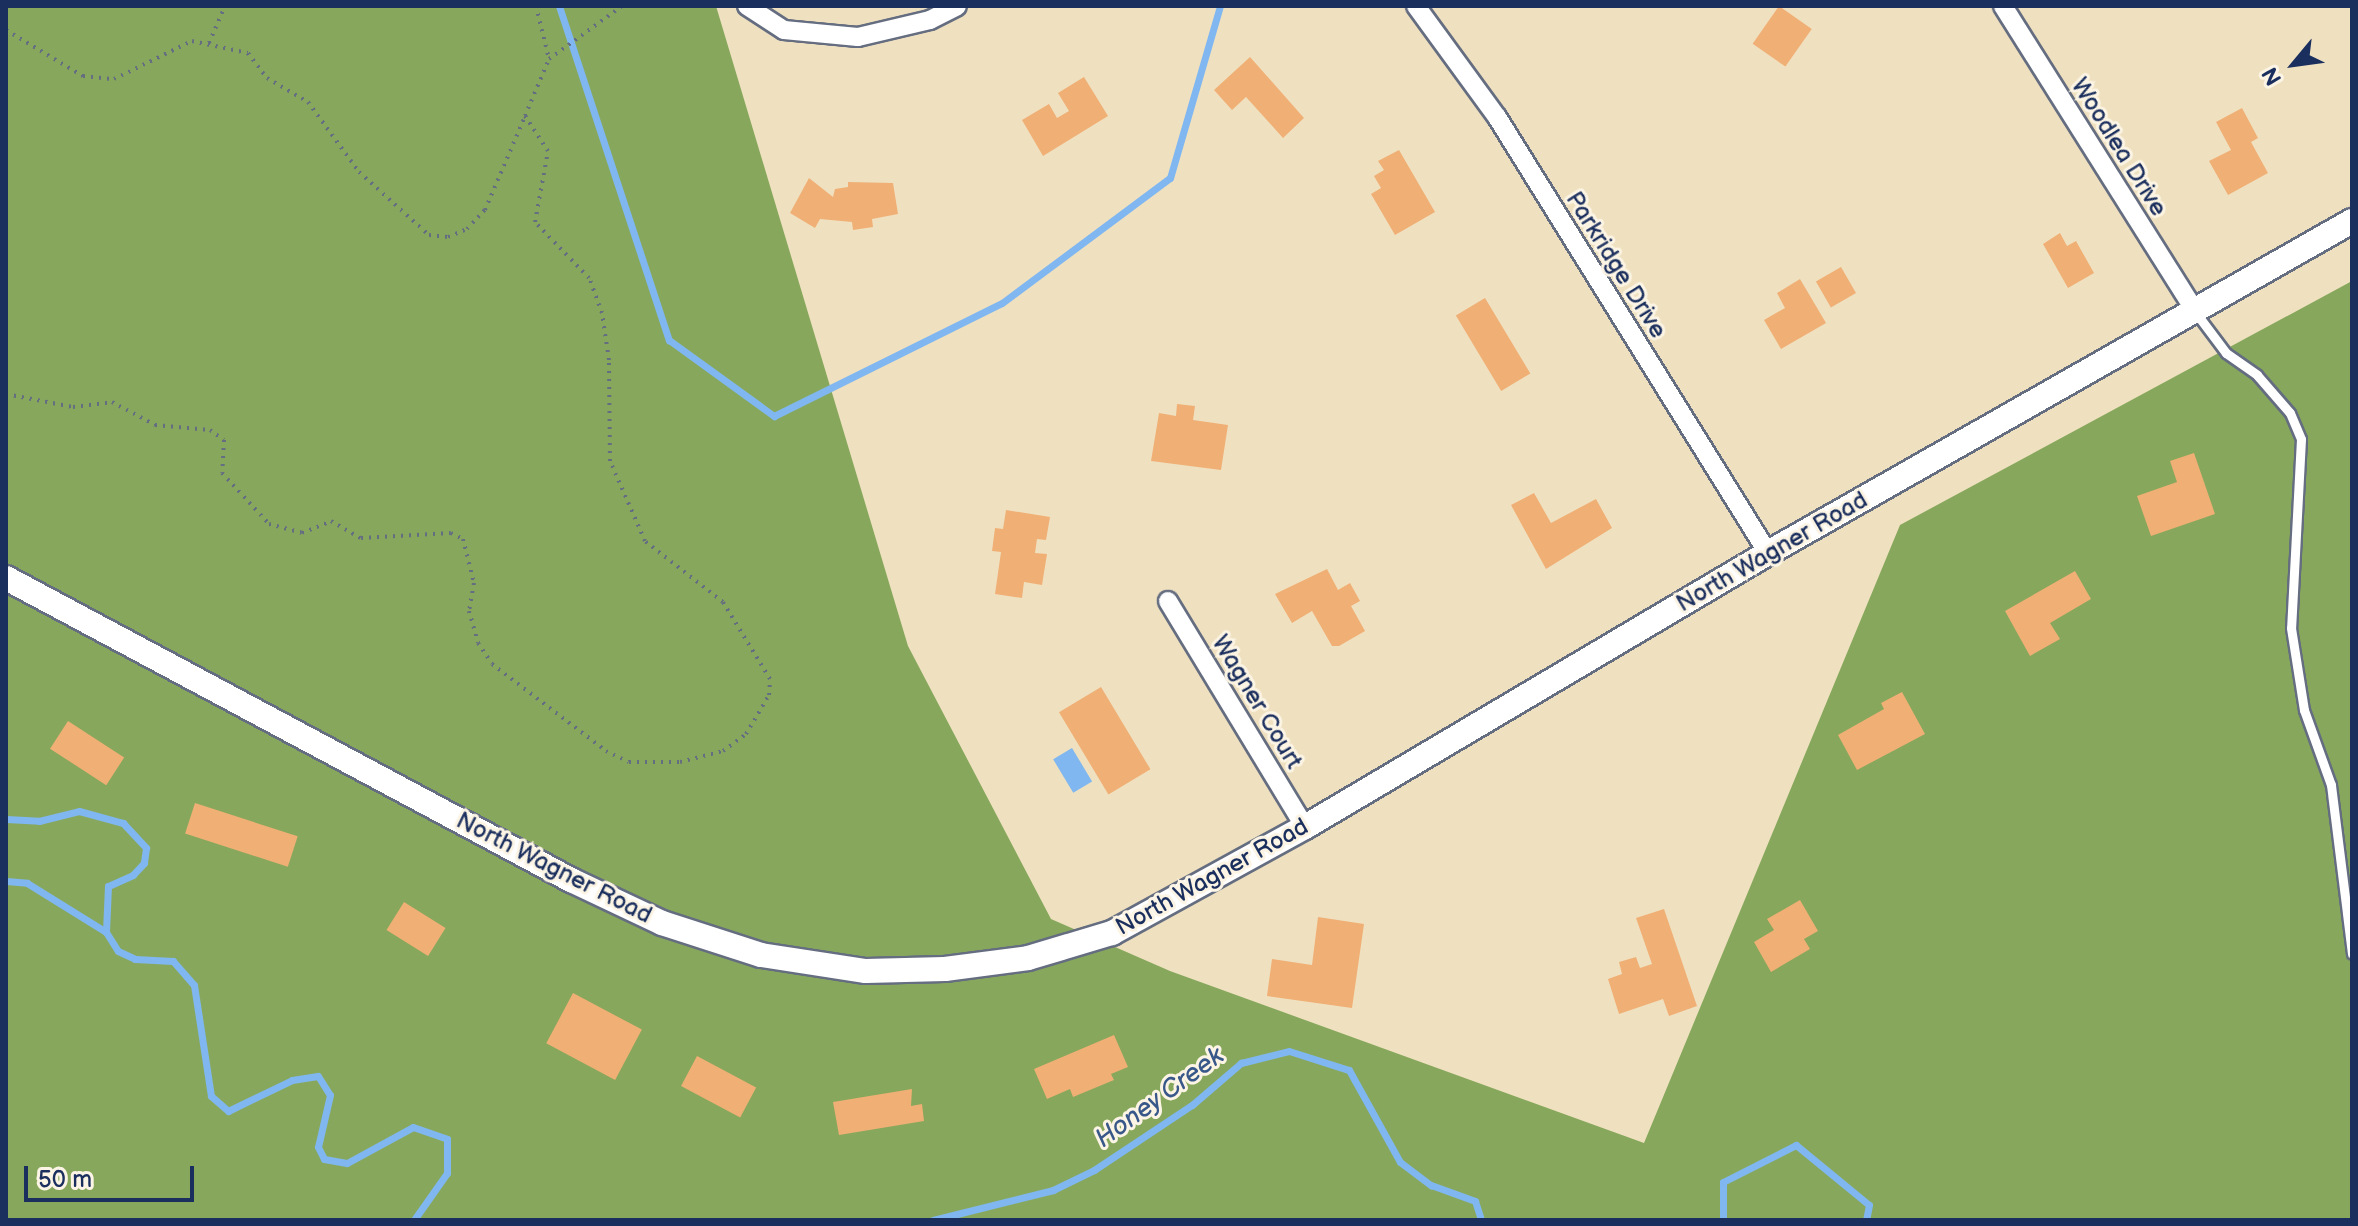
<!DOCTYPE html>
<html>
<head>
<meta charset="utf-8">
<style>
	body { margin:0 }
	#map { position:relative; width:2358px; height:1226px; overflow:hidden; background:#efe1c0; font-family:"Balsamiq Sans",sans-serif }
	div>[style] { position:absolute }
	.forest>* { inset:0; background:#87a85c }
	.water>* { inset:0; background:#80b7f0; transform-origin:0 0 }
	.stream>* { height:7px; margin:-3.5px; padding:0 3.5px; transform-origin:3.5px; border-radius:3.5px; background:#80b7f0 }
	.building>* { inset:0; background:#f0af75; transform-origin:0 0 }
	.path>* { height:4px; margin-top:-2px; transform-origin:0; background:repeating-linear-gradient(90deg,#656d80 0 2px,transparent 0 8px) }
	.roads { filter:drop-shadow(2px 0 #656d80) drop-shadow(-2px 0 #656d80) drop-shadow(0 2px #656d80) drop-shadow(0 -2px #656d80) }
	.service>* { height:9px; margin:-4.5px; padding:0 4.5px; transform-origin:4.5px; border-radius:4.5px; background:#fff }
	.minor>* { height:18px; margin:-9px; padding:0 9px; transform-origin:9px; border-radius:9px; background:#fff }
	.tertiary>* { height:24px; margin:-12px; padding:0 12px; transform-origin:12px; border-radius:12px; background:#fff }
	span { translate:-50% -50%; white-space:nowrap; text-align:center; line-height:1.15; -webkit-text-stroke:6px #fcf5e5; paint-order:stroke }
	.street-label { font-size:24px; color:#1b2f5e }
	.water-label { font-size:26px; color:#39588a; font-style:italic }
	.frame { position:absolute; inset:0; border:8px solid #1b2f5e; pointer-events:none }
	.north { position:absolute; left:2254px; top:24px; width:80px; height:80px; -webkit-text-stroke:6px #fcf5e5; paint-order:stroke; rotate:241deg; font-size:22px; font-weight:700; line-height:32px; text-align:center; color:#1b2f5e }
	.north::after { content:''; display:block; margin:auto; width:28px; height:36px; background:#1b2f5e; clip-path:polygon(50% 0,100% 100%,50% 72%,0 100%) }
	.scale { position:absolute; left:24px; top:1166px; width:170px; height:36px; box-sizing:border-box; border:4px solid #1b2f5e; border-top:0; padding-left:10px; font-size:24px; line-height:28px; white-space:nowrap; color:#1b2f5e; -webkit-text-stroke:6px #fcf5e5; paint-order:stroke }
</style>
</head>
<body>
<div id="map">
	<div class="forest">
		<i style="clip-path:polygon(6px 6px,716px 6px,908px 646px,1051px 919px,1170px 971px,1644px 1143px,1900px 525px,2352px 281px,2352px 1220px,6px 1220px)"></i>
	</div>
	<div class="water">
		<i style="left:1072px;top:748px;width:39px;height:22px;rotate:59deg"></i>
	</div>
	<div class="stream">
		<i style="left:559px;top:6px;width:352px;rotate:71.8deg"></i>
		<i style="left:669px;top:340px;width:130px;rotate:35.9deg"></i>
		<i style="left:774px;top:416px;width:254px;rotate:-26.4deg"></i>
		<i style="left:1002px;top:303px;width:209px;rotate:-36.7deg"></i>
		<i style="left:1170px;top:178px;width:179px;rotate:-73.8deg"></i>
		<i style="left:6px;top:819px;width:33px;rotate:3deg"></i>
		<i style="left:39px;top:821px;width:41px;rotate:-14deg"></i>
		<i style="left:79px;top:811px;width:46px;rotate:15.3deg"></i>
		<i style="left:123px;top:823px;width:34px;rotate:47deg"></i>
		<i style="left:146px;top:848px;width:15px;rotate:98deg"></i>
		<i style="left:144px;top:863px;width:16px;rotate:133deg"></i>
		<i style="left:133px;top:875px;width:27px;rotate:156deg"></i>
		<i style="left:108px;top:886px;width:46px;rotate:92.5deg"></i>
		<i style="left:106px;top:932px;width:22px;rotate:58deg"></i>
		<i style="left:118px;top:951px;width:19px;rotate:25deg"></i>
		<i style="left:135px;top:959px;width:38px;rotate:3deg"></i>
		<i style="left:173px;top:961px;width:32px;rotate:49deg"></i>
		<i style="left:194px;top:985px;width:112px;rotate:81.3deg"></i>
		<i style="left:211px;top:1096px;width:23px;rotate:41deg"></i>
		<i style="left:228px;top:1111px;width:71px;rotate:-25.8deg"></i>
		<i style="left:292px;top:1080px;width:26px;rotate:-9deg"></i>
		<i style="left:318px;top:1076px;width:22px;rotate:58deg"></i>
		<i style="left:330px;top:1095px;width:53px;rotate:103deg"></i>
		<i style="left:318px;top:1147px;width:13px;rotate:63deg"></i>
		<i style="left:324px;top:1159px;width:23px;rotate:10deg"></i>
		<i style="left:347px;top:1163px;width:75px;rotate:-28.6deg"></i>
		<i style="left:413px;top:1127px;width:36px;rotate:19deg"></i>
		<i style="left:447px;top:1139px;width:34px;rotate:90deg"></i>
		<i style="left:447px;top:1173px;width:57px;rotate:125.1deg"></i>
		<i style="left:6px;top:881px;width:21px;rotate:5deg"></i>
		<i style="left:27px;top:883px;width:93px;rotate:31.8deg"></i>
		<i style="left:933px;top:1220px;width:124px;rotate:-14deg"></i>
		<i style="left:1053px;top:1190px;width:46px;rotate:-26deg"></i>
		<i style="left:1094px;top:1170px;width:118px;rotate:-33.6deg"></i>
		<i style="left:1192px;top:1105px;width:65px;rotate:-40.6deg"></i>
		<i style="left:1241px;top:1063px;width:49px;rotate:-14deg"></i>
		<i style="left:1289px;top:1051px;width:63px;rotate:17.6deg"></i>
		<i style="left:1349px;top:1070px;width:105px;rotate:61deg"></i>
		<i style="left:1400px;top:1162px;width:39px;rotate:37deg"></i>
		<i style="left:1431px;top:1185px;width:47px;rotate:20deg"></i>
		<i style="left:1475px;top:1201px;width:20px;rotate:72deg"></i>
		<i style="left:1723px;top:1220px;width:38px;rotate:-90deg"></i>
		<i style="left:1723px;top:1182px;width:82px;rotate:-26.9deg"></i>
		<i style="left:1796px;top:1145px;width:94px;rotate:39.4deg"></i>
		<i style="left:1869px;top:1205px;width:15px;rotate:101deg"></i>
	</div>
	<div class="building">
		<i style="left:1779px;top:6px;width:40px;height:46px;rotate:35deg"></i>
		<i style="clip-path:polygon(1250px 57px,1304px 118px,1283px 138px,1246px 97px,1232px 110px,1214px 90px)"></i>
		<i style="clip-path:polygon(1084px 77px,1108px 116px,1043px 156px,1022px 120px,1049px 104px,1057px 118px,1069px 111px,1058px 93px)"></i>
		<i style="clip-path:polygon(2242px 108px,2258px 138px,2251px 142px,2268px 173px,2228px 195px,2209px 161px,2231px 150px,2216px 122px)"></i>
		<i style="clip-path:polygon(1399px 150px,1435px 212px,1395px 235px,1371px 194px,1381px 188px,1374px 176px,1384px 170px,1378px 161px)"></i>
		<i style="clip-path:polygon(809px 178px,833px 197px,835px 189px,848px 187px,848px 182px,893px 183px,898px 214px,872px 219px,873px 227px,853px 230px,852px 222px,820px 219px,815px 228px,790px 213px)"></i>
		<i style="clip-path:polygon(2060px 233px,2067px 246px,2076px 241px,2094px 273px,2068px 288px,2043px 244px)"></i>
		<i style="left:1841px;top:267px;width:30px;height:29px;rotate:60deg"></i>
		<i style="clip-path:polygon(1800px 279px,1826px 323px,1781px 349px,1764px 320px,1785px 308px,1777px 293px)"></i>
		<i style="left:1485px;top:298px;width:88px;height:34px;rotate:59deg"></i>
		<i style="clip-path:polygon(1177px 404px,1195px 406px,1193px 420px,1228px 425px,1221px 470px,1151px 461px,1159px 413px,1176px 416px)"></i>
		<i style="clip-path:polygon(2194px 453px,2215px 514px,2151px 536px,2137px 496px,2177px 482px,2170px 461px)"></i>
		<i style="clip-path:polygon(1534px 493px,1551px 523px,1596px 499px,1612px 528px,1546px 569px,1511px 505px)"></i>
		<i style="clip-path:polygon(1006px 510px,1050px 517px,1046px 540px,1037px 539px,1035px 553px,1047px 554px,1042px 585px,1024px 582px,1022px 598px,995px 594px,1001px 552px,992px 551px,995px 528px,1003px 529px)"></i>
		<i style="clip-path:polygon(1327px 569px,1338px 590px,1350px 583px,1360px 601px,1351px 606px,1365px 631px,1339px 646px,1332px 646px,1312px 611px,1292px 623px,1275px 594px)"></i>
		<i style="clip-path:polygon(2075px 571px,2091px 599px,2050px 623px,2060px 639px,2030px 656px,2005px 611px)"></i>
		<i style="left:1101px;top:687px;width:96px;height:49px;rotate:59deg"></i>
		<i style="clip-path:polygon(1902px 692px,1925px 734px,1857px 770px,1838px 735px,1884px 709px,1881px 703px)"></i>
		<i style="left:68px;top:721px;width:67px;height:33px;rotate:33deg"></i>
		<i style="left:195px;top:803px;width:108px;height:32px;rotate:18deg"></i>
		<i style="clip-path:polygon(1800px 900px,1818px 931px,1804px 939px,1810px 949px,1771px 972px,1754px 942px,1774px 930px,1767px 919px)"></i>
		<i style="left:404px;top:902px;width:49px;height:33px;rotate:32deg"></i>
		<i style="clip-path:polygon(1664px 909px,1697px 1006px,1669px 1016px,1663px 999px,1619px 1014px,1608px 979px,1622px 974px,1619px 962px,1636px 957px,1640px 968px,1652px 964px,1636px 918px)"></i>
		<i style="clip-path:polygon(1318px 917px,1364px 924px,1352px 1008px,1267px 996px,1272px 959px,1312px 965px)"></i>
		<i style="left:573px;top:993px;width:78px;height:57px;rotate:28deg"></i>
		<i style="clip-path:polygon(1114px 1035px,1128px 1067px,1111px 1074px,1114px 1080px,1073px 1097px,1070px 1089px,1047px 1099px,1034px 1069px)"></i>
		<i style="left:697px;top:1056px;width:67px;height:34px;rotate:28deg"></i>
		<i style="clip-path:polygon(912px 1089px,911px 1106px,922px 1104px,924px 1121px,839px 1135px,833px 1102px)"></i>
	</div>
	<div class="path">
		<i style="left:536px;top:6px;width:55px;rotate:76.2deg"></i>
		<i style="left:6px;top:30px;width:90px;rotate:30.9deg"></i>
		<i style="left:83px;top:76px;width:31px;rotate:6deg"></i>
		<i style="left:114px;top:79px;width:87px;rotate:-26deg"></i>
		<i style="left:192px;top:41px;width:57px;rotate:12.1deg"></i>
		<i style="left:248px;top:53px;width:31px;rotate:53deg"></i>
		<i style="left:267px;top:78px;width:48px;rotate:30.3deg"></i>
		<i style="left:308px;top:102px;width:87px;rotate:53.9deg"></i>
		<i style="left:359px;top:172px;width:94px;rotate:42deg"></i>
		<i style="left:429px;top:235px;width:19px;rotate:6deg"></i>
		<i style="left:448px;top:237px;width:21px;rotate:-23deg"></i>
		<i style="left:467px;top:229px;width:26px;rotate:-47deg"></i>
		<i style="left:485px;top:210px;width:102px;rotate:-66.9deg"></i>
		<i style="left:209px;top:43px;width:40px;rotate:-66.6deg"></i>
		<i style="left:6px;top:394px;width:68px;rotate:11deg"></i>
		<i style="left:73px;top:407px;width:39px;rotate:-7deg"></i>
		<i style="left:112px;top:402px;width:49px;rotate:28.1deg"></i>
		<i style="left:155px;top:425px;width:55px;rotate:5.2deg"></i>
		<i style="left:210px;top:430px;width:17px;rotate:36deg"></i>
		<i style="left:224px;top:440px;width:33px;rotate:93deg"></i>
		<i style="left:222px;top:473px;width:69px;rotate:47.3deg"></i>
		<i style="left:269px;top:524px;width:34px;rotate:15deg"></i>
		<i style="left:302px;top:533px;width:31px;rotate:-22deg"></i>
		<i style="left:331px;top:521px;width:34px;rotate:30deg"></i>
		<i style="left:361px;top:538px;width:90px;rotate:-3.2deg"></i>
		<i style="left:451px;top:533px;width:13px;rotate:27deg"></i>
		<i style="left:463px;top:539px;width:45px;rotate:76deg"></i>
		<i style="left:474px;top:583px;width:28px;rotate:100deg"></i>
		<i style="left:469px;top:611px;width:33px;rotate:74deg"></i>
		<i style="left:478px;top:643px;width:25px;rotate:56deg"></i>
		<i style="left:492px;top:664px;width:143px;rotate:37.3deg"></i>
		<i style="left:606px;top:751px;width:25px;rotate:26deg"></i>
		<i style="left:629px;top:762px;width:51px"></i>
		<i style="left:680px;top:762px;width:44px;rotate:-14.3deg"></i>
		<i style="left:723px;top:751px;width:29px;rotate:-36deg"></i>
		<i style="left:746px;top:734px;width:45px;rotate:-59.5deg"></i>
		<i style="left:769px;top:695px;width:16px;rotate:-86deg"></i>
		<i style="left:770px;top:679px;width:90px;rotate:-121.4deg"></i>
		<i style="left:723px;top:602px;width:99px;rotate:-142deg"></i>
		<i style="left:645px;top:541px;width:87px;rotate:-113.6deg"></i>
		<i style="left:610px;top:461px;width:101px;rotate:-90.6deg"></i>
		<i style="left:609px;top:360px;width:48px;rotate:-98.5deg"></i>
		<i style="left:602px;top:313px;width:37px;rotate:-110deg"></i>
		<i style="left:589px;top:278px;width:78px;rotate:-134deg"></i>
		<i style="left:535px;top:222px;width:72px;rotate:-79.6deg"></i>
		<i style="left:548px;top:151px;width:42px;rotate:-123.3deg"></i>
		<i style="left:525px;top:116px;width:62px;rotate:-67.2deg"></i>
		<i style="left:549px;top:59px;width:90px;rotate:-36deg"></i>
	</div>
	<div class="roads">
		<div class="service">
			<i style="left:2196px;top:313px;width:50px;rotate:53.1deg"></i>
			<i style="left:2226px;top:353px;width:38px;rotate:35deg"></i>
			<i style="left:2257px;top:375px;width:50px;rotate:49deg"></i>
			<i style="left:2290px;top:413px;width:28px;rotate:67deg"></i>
			<i style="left:2301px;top:439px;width:189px;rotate:93deg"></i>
			<i style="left:2291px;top:628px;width:83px;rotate:81deg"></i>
			<i style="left:2304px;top:710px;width:80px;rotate:70.2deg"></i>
			<i style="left:2331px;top:785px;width:170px;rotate:82.9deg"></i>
		</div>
		<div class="minor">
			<i style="left:747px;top:6px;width:44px;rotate:33deg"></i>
			<i style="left:784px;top:30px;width:74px;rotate:5.4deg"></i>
			<i style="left:858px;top:37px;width:74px;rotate:-13.3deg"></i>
			<i style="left:930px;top:20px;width:30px;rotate:-27deg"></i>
			<i style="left:1416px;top:6px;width:137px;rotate:53.9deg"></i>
			<i style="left:1497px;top:117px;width:513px;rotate:58.14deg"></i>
			<i style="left:2003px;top:6px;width:363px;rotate:57.8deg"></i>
			<i style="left:1168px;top:601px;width:264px;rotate:58.8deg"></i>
		</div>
		<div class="tertiary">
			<i style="left:6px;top:578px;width:641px;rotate:28.13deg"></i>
			<i style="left:571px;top:880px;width:101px;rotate:25.3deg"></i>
			<i style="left:662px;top:923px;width:104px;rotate:17.9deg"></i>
			<i style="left:761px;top:955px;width:106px;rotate:8.7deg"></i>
			<i style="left:866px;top:971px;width:79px;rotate:-1.5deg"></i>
			<i style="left:945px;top:969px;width:84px;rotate:-7.5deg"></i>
			<i style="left:1028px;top:958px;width:88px;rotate:-16.6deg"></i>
			<i style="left:1112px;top:933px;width:220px;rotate:-28.8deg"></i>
			<i style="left:1305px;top:827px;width:538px;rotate:-30.62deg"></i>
			<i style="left:1768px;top:553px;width:672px;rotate:-29.62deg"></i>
		</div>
	</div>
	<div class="street-label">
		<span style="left:2119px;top:147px;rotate:58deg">Woodlea Drive</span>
		<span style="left:1616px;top:265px;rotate:58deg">Parkridge Drive</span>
		<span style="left:1772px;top:552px;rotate:-30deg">North Wagner Road</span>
		<span style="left:1257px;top:702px;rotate:59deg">Wagner Court</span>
		<span style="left:554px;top:868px;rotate:27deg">North Wagner Road</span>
		<span style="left:1212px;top:877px;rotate:-29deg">North Wagner Road</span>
	</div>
	<div class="water-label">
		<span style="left:1160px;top:1098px;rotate:-36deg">Honey Creek</span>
	</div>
	<div class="frame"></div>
	<div class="north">N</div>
	<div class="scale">50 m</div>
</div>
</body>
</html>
